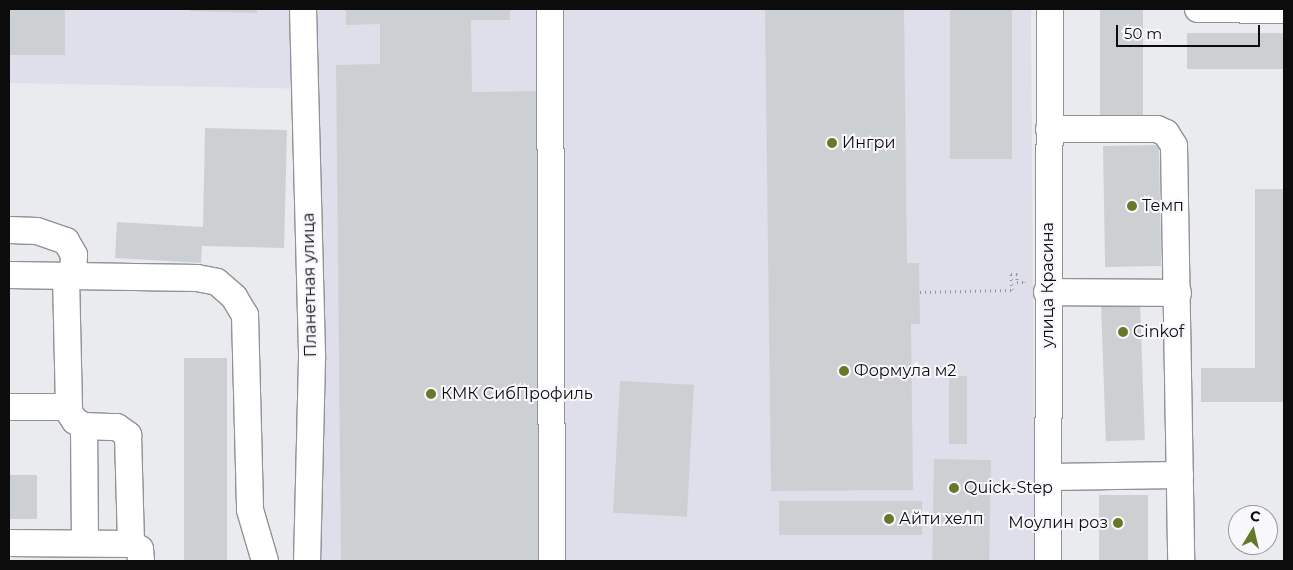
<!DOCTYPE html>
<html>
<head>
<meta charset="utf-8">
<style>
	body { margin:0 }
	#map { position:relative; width:1293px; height:570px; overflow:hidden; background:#eaebef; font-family:Montserrat,sans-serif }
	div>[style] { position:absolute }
	.built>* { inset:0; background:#dedfea }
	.building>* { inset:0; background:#cdd0d3; transform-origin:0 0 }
	.path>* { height:3px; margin-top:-1.5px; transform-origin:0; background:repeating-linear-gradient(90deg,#939497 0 1px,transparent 0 5px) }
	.roads { filter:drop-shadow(1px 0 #919295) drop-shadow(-1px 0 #919295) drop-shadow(0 1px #919295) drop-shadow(0 -1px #919295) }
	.minor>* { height:26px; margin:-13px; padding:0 13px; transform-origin:13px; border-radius:13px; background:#fff }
	.dots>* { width:14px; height:14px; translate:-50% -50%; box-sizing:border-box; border:2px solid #f8f8fc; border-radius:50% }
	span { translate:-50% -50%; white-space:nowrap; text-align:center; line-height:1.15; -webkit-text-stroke:4px #f8f8fc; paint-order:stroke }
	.poi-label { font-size:16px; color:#0c0c0d }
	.left { translate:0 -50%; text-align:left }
	.right { translate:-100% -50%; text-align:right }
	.street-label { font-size:16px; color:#0c0c0d }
	.frame { position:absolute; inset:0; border:10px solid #0c0c0d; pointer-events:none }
	.north { position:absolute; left:1228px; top:505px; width:50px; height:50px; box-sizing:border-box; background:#f8f8fc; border:1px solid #9a9a9c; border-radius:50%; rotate:9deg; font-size:14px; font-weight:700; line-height:20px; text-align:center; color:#0c0c0d }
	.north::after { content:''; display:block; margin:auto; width:18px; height:22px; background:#657929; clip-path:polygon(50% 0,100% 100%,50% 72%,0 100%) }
	.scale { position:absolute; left:1116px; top:25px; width:144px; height:22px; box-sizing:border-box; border:2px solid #0c0c0d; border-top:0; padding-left:6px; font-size:15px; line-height:18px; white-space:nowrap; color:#0c0c0d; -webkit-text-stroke:4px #f8f8fc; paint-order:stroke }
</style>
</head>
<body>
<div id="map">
	<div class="built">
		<i style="clip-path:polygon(9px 9px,1031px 9px,1035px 561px,315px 561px,320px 89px,9px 83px)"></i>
	</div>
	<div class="building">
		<i style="left:9px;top:9px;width:56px;height:46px"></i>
		<i style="clip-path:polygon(190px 9px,257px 9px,257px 13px,190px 11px)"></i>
		<i style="clip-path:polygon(346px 9px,510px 9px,510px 20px,471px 20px,472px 92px,538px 91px,543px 561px,341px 561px,336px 65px,380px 64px,380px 24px,346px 25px)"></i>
		<i style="clip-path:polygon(765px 9px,904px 9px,907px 263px,919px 263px,920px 324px,911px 324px,913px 490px,771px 491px)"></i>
		<i style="left:950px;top:9px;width:62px;height:150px"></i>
		<i style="left:1100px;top:9px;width:43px;height:107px"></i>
		<i style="left:1284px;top:33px;width:36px;height:97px;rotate:90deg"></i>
		<i style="clip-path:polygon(205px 128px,287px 130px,284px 248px,202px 246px,201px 263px,115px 258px,117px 222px,203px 227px)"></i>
		<i style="left:1159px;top:145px;width:121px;height:56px;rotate:89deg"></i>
		<i style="clip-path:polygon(1255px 189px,1284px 189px,1284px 402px,1201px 402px,1201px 368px,1255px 368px)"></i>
		<i style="left:1140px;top:302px;width:138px;height:39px;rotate:88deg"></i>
		<i style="left:184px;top:358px;width:43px;height:203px"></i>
		<i style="left:949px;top:376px;width:18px;height:68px"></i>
		<i style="left:620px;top:381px;width:74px;height:132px;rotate:3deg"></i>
		<i style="left:934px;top:459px;width:57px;height:102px;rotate:1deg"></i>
		<i style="left:9px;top:475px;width:28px;height:44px"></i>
		<i style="left:1099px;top:495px;width:49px;height:66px"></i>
		<i style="left:922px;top:501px;width:34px;height:143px;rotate:90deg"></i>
	</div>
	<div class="path">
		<i style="left:920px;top:292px;width:92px;rotate:-1.2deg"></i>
		<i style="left:1012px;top:290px;width:16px;rotate:-94deg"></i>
		<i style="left:1011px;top:274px;width:6px"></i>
		<i style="left:1017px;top:274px;width:8px;rotate:90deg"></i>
		<i style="left:1017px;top:282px;width:7px"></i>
		<i style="left:1024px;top:282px;width:4px;rotate:-90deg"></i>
	</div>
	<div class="roads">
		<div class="minor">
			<i style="left:303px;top:9px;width:350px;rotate:88.5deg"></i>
			<i style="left:312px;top:359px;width:202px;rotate:91.4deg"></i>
			<i style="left:550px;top:9px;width:552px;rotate:89.79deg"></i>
			<i style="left:1198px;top:9px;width:86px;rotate:0.7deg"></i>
			<i style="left:1049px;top:129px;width:108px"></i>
			<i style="left:1157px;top:129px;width:10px;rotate:24deg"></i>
			<i style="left:1166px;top:133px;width:15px;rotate:58deg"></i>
			<i style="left:1174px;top:146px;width:415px;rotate:89deg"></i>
			<i style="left:9px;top:230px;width:28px;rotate:2deg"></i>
			<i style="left:37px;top:231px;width:31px;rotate:19deg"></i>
			<i style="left:66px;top:241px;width:16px;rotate:60deg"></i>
			<i style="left:74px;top:255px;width:21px;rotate:93deg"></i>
			<i style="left:9px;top:275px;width:188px;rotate:0.9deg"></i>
			<i style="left:197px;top:278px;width:20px;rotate:11deg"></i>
			<i style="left:217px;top:282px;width:23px;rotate:41deg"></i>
			<i style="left:234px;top:297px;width:21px;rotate:59deg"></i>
			<i style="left:245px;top:315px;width:195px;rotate:88.5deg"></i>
			<i style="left:250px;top:510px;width:53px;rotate:73.6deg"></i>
			<i style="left:66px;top:276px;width:136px;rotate:88.7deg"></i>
			<i style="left:69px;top:412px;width:11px;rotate:56deg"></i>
			<i style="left:75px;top:421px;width:10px;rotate:29deg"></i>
			<i style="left:84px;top:426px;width:33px;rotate:2deg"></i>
			<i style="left:117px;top:427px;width:14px;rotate:36deg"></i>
			<i style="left:128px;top:435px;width:109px;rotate:88.4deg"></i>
			<i style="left:1047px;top:292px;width:131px;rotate:0.4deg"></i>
			<i style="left:9px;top:407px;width:59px"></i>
			<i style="left:84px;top:426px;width:117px;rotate:89.5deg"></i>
			<i style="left:1048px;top:477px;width:132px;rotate:-0.9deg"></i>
			<i style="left:9px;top:543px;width:122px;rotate:0.5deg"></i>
			<i style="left:131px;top:544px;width:10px;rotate:29deg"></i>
			<i style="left:140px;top:549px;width:12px;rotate:85deg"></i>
			<i style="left:1048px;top:561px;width:552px;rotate:-89.79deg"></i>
		</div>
	</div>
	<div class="dots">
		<i style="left:832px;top:143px;background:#657929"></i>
		<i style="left:1132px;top:206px;background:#657929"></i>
		<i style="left:1123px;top:332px;background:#657929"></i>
		<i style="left:844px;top:371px;background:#657929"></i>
		<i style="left:431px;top:394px;background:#657929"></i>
		<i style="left:954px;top:488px;background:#657929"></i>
		<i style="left:889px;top:519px;background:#657929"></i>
		<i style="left:1118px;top:523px;background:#657929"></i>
	</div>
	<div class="poi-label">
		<span class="left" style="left:842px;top:143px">Ингри</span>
		<span class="left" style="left:1142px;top:206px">Темп</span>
		<span class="left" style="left:1133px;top:332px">Cinkof</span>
		<span class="left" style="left:854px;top:371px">Формула м2</span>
		<span class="left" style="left:441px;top:394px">КМК СибПрофиль</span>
		<span class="left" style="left:964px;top:488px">Quick-Step</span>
		<span class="left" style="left:899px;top:519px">Айти хелп</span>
		<span class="right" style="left:1108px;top:523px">Моулин роз</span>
	</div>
	<div class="street-label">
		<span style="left:310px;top:285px;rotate:-91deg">Планетная улица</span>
		<span style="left:1048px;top:285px;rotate:-90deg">улица Красина</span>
	</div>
	<div class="frame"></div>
	<div class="north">С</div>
	<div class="scale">50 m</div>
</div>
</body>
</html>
